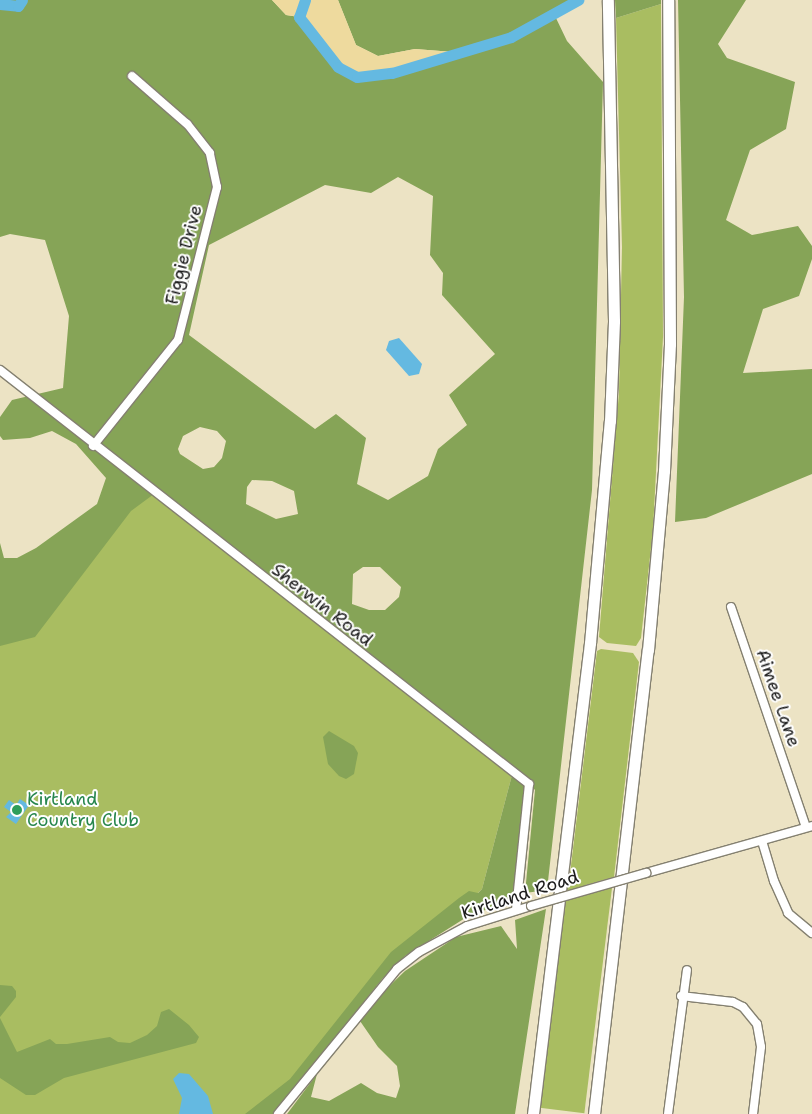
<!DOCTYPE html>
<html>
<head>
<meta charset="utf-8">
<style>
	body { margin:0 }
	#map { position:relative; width:812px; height:1114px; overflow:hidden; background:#ece3c4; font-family:"Shantell Sans",sans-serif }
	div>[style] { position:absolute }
	.green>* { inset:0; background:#a9bd61; transform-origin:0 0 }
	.forest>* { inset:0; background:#86a457 }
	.sand>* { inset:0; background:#eeda9e }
	.water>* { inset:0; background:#64b9e1 }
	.river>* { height:11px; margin:-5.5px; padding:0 5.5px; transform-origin:5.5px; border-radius:5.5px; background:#64b9e1 }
	.roads { filter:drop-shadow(1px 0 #848070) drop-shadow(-1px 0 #848070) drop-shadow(0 1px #848070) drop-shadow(0 -1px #848070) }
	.minor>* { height:8px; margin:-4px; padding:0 4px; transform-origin:4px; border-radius:4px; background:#fff }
	.highway>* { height:11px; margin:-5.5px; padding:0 5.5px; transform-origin:5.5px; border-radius:5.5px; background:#fff }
	.bridges { filter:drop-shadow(1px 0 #848070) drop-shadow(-1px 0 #848070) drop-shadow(0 1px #848070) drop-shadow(0 -1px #848070) }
	.minor-bridge>* { height:8px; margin:-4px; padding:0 4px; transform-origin:4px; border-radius:4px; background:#fff }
	.dots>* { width:14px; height:14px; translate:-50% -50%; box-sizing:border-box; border:2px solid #fff; border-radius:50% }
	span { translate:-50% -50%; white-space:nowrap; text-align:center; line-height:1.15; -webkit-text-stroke:4px #fff; paint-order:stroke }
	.street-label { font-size:18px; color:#1c1c1c }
	.leisure-label { font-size:18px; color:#27864d }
	.left { translate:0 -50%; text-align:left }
</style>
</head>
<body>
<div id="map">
	<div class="green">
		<i style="clip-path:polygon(661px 4px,663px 337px,653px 530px,641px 638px,636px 646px,607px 643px,599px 637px,619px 392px,622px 247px,616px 18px)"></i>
		<i style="clip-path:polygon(138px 483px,512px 775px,482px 889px,460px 910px,391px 956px,271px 1114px,0 1114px,0 561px,26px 584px)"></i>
		<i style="clip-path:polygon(601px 649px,633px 653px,639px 662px,614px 877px,568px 890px,597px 651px)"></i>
		<i style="left:612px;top:888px;width:227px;height:47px;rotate:97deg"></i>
	</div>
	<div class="forest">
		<i style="clip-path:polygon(evenodd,0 0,272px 0,286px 15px,299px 17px,338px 67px,392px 73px,453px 52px,415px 49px,378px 56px,356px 45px,338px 0,578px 0,555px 16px,567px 41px,603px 82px,592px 490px,547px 890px,525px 893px,535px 790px,517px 770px,154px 494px,131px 511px,35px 637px,0 646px,0 543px,4px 558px,17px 558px,36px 548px,97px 504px,106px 478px,76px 444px,52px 431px,30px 438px,3px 440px,0 436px,0 417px,12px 400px,63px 388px,69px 316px,45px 240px,10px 234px,0 237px,0 0,398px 177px,433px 196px,430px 255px,443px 273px,442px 295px,495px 354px,449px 395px,467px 425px,438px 449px,428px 476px,388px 500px,357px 484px,366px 438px,336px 414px,315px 429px,189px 335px,209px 245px,325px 185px,371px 193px,398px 177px,0 0,200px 427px,217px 431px,226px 441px,222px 458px,214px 467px,203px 469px,180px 454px,178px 449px,183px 436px,200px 427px,0 0,252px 480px,272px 481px,294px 491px,298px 514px,276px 519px,246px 504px,247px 487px,252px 480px,0 0,363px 567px,380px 567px,401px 587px,399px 597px,385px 610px,369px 610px,352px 604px,353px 574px,363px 567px)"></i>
		<i style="clip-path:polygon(615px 0,661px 0,661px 4px,616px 18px)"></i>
		<i style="clip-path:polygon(678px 0,746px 0,718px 44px,727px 58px,795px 82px,786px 129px,750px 150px,726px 220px,752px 235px,798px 226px,812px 246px,812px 259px,799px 296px,763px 309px,743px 373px,812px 369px,812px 474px,706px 518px,675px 522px,684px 297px)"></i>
		<i style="clip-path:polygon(329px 731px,354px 746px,358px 753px,354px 774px,346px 779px,339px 776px,328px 764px,323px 737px)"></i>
		<i style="clip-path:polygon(512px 775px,527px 786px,513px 901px,470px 915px,405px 956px,383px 978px,274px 1114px,245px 1114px,290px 1079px,391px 952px,459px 898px,469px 891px,478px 893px,482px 889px)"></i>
		<i style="clip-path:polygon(546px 909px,515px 1114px,287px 1114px,317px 1074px,311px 1097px,329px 1101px,361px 1083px,377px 1093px,396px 1098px,400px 1086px,397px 1066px,378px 1047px,360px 1021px,376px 999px,405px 971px,456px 937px,501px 926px,517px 949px,515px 920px)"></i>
		<i style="clip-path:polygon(0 985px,12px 986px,16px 991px,16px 997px,0 1017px)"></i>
		<i style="clip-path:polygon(169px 1009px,189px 1025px,199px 1037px,196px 1043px,64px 1078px,35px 1095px,26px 1095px,0 1078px,0 1018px,17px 1052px,50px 1039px,56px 1044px,67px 1044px,110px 1037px,118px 1042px,130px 1043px,147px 1035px,157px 1026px,161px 1012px)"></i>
	</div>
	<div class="sand">
		<i style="clip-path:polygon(272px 0,338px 0,356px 45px,378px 56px,415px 49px,454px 52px,392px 73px,357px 77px,338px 67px,299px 17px,286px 15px)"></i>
	</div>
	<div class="water">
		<i style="clip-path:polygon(399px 338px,422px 364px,419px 374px,409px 376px,386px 350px,389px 341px)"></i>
		<i style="clip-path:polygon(20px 799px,29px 805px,16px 824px,6px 817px,11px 812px,4px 807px,9px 800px,16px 805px)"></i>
		<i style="clip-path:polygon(179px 1073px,189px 1074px,208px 1096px,213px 1114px,179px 1114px,182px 1098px,173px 1079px)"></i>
	</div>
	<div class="river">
		<i style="left:305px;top:0;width:18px;rotate:109deg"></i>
		<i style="left:299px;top:17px;width:63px;rotate:52deg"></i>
		<i style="left:338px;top:67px;width:21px;rotate:28deg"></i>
		<i style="left:357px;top:77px;width:35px;rotate:-7deg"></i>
		<i style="left:392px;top:73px;width:124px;rotate:-16.8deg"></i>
		<i style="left:511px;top:37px;width:77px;rotate:-28.9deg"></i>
		<i style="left:0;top:4px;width:18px;rotate:6deg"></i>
		<i style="left:18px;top:6px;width:7px;rotate:-56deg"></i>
	</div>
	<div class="roads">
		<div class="minor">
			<i style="left:0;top:370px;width:672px;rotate:38.05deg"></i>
			<i style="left:529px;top:784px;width:126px;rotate:95.9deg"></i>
			<i style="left:93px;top:446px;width:136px;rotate:-51.3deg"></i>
			<i style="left:178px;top:340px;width:158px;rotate:-75.7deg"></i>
			<i style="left:217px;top:187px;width:35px;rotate:-102deg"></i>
			<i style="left:210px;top:153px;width:37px;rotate:-128deg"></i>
			<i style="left:187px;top:124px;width:73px;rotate:-138.9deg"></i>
			<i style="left:731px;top:607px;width:232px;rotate:71.2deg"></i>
			<i style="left:762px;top:841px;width:42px;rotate:73.3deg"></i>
			<i style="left:774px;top:881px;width:35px;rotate:66deg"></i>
			<i style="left:788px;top:913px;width:31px;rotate:40deg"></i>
			<i style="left:646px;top:873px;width:173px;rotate:-15.8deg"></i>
			<i style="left:681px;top:996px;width:52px;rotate:6.6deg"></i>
			<i style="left:733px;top:1002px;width:11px;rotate:27deg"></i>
			<i style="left:743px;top:1007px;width:22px;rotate:51deg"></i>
			<i style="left:757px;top:1024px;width:23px;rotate:80deg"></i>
			<i style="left:761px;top:1047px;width:67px;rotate:96.8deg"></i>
			<i style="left:278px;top:1114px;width:188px;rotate:-50.6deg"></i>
			<i style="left:397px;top:969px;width:28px;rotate:-38deg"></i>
			<i style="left:419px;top:952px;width:55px;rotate:-28.4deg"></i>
			<i style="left:467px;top:926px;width:67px;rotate:-17.4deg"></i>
			<i style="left:668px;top:1114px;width:145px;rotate:-82.5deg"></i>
		</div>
		<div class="highway">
			<i style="left:533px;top:1114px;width:474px;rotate:-83.1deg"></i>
			<i style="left:590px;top:643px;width:223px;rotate:-84.9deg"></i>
			<i style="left:610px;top:421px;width:100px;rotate:-87.7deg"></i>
			<i style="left:614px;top:321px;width:321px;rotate:-91.1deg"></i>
			<i style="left:594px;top:1114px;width:467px;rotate:-83.4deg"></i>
			<i style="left:648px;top:650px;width:180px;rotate:-84.9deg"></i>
			<i style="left:664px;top:471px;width:127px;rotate:-87.3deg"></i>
			<i style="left:670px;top:344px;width:344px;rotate:-90.3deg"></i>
		</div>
	</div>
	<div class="bridges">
		<div class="minor-bridge">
			<i style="left:531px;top:906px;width:120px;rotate:-16deg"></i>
		</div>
	</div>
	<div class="dots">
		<i style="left:17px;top:810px;background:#2e9e5b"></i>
	</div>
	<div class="street-label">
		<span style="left:184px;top:255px;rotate:-76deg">Figgie Drive</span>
		<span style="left:322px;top:605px;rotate:38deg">Sherwin Road</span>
		<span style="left:778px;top:698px;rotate:71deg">Aimee Lane</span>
		<span style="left:520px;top:895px;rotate:-18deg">Kirtland Road</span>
	</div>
	<div class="leisure-label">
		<span class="left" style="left:27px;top:810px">Kirtland<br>Country Club</span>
	</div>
</div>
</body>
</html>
